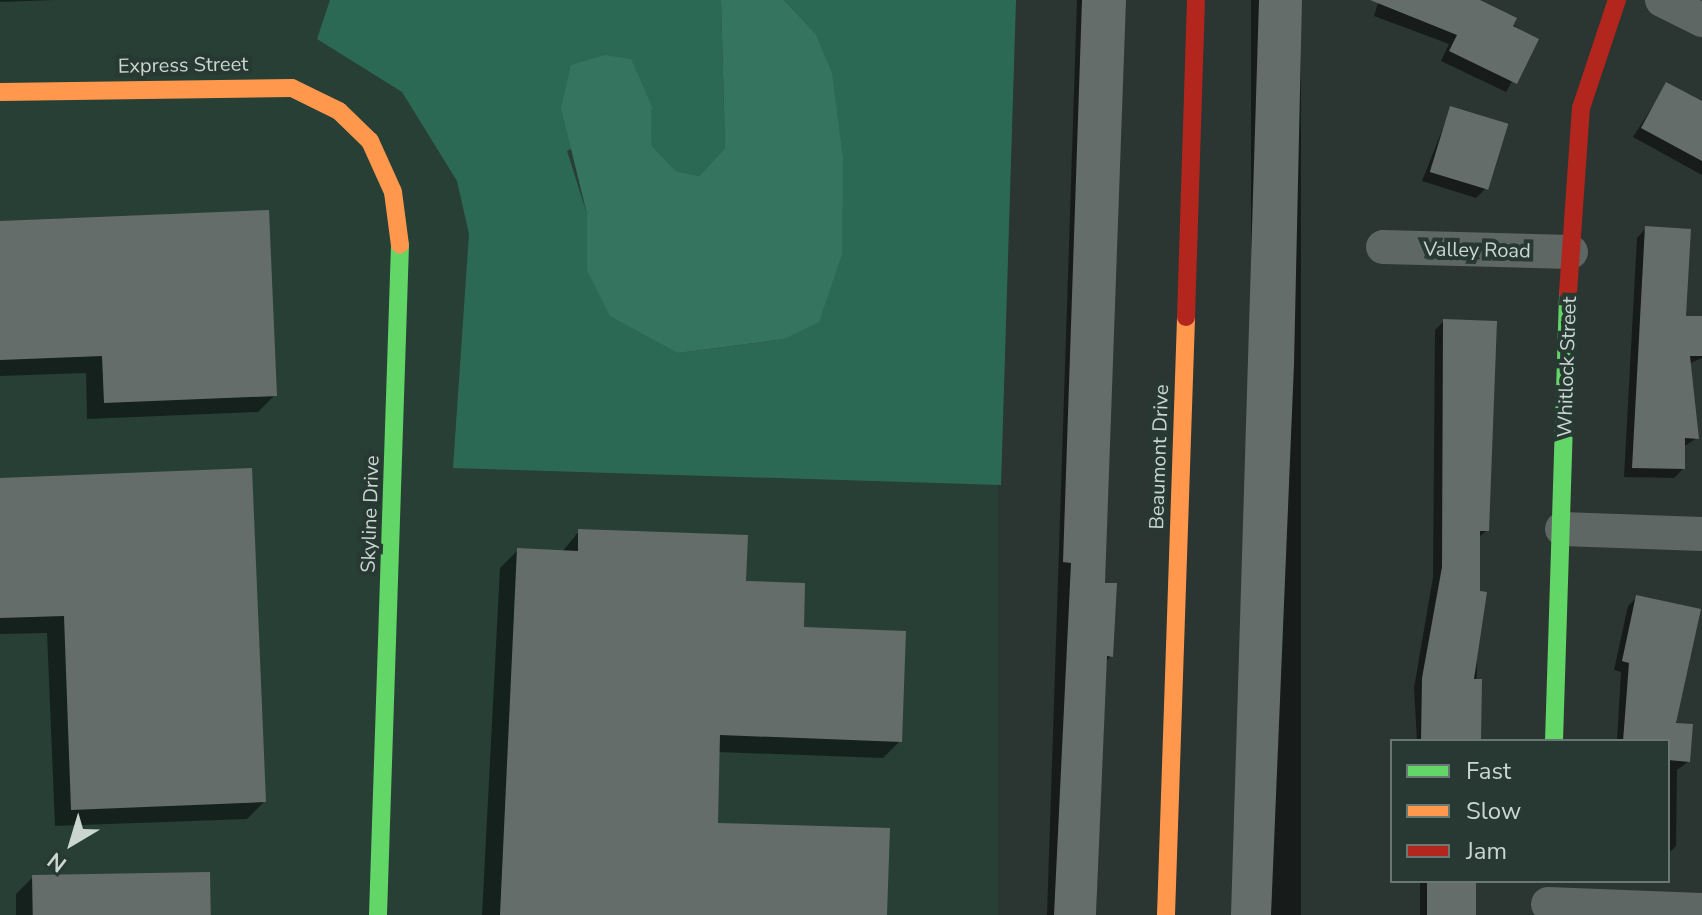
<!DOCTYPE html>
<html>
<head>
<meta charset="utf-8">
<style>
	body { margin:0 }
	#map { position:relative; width:1702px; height:915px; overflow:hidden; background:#2b3531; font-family:"Nunito Sans",sans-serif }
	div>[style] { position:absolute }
	.built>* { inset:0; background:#283f36; transform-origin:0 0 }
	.forest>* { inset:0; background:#2c6955 }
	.water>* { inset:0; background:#35745e }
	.shadow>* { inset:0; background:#0007; transform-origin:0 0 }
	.building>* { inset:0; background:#656d6a; transform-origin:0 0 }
	.street>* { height:34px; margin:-17px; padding:0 17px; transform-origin:17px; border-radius:17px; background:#5e6763 }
	.fast>* { height:18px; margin:-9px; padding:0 9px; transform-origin:9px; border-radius:9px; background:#63d668 }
	.slow>* { height:18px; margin:-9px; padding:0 9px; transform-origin:9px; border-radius:9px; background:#ff974d }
	.jam>* { height:18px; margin:-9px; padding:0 9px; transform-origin:9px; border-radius:9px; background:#b3261e }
	span { translate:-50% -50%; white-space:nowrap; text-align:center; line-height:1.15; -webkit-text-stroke:8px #273932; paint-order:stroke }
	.street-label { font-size:20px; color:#cbd6d1 }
	.legend { position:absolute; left:1390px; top:739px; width:280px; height:144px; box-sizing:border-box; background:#273932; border:2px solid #697872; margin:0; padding:10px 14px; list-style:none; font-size:24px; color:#cbd6d1 }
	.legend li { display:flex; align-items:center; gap:16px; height:40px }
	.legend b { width:40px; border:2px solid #697872 }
	.north { position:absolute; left:32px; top:803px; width:80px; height:80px; -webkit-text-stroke:6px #273932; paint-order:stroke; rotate:218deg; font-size:22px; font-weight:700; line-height:32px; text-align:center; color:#cbd6d1 }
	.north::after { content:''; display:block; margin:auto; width:28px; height:36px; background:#cbd6d1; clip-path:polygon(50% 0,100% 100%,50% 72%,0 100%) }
</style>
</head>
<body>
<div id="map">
	<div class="built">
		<i style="left:0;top:0;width:998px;height:915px"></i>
	</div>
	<div class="forest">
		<i style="clip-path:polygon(330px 0,721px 0,725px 148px,699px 176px,676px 171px,650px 144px,652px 107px,567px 151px,587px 214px,588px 270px,678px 353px,784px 339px,815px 33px,784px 0,1016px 0,1001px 485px,453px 468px,469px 234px,457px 181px,402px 92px,317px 39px)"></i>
	</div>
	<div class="water">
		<i style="clip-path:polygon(721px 0,784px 0,815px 33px,832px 73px,843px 159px,842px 254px,819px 322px,784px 339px,678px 353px,610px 316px,587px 270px,587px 214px,561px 108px,571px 65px,605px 55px,631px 59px,652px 107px,651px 145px,676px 171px,699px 176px,725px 148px)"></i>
	</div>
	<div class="shadow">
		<i style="clip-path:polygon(0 0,54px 0,0 2px)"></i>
		<i style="clip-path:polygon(1077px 0,1125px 0,1103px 585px,1111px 656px,1105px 662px,1096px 915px,1047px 915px)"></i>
		<i style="left:1251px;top:0;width:50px;height:916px"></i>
		<i style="clip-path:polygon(1379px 0,1475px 0,1536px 40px,1506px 92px,1441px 61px,1449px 44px,1374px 16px)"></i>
		<i style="clip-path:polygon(1667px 84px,1702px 103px,1702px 175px,1633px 137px)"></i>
		<i style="clip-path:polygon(1451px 108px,1485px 189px,1476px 198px,1422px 181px)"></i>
		<i style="clip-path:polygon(0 223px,275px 395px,258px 412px,87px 419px,86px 373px,0 376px)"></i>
		<i style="clip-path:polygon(1646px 228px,1684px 318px,1702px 318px,1702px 358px,1688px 364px,1697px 438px,1683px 447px,1683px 469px,1674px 478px,1624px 477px,1637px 238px)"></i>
		<i style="clip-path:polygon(1444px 321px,1487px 530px,1478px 538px,1476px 741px,1417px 741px,1414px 688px,1433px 577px,1435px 330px)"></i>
		<i style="clip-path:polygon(0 480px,264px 802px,247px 819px,55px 826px,47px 633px,0 634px)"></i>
		<i style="clip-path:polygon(579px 531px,744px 583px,802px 629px,900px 741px,883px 758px,718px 752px,716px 825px,885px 915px,482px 915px,500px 568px,518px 550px,562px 552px)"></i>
		<i style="clip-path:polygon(1637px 597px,1689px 761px,1677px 770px,1676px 846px,1668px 854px,1668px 741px,1617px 741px,1621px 672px,1614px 670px,1628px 606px)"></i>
		<i style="clip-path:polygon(33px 877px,209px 915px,16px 915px,16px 894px)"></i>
		<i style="left:1420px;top:881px;width:53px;height:34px"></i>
	</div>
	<div class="building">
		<i style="clip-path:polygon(1082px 0,1126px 0,1105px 583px,1117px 583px,1113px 657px,1107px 656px,1096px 915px,1054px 915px,1071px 563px,1063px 562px)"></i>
		<i style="clip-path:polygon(1259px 0,1302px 0,1294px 364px,1271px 915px,1231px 915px)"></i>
		<i style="clip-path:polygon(1370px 0,1480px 0,1517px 18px,1513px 26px,1539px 39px,1517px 84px,1449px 51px,1457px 35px)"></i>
		<i style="clip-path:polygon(1666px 82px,1702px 101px,1702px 161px,1641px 128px)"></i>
		<i style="left:1450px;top:106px;width:61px;height:69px;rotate:17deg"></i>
		<i style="clip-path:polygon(269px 210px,277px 396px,104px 403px,102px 356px,0 360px,0 221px)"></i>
		<i style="clip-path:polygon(1645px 226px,1691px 229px,1686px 316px,1702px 316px,1702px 356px,1690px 356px,1699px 439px,1685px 438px,1685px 469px,1632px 468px)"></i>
		<i style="clip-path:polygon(1443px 319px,1497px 321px,1489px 531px,1480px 531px,1480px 591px,1487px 592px,1474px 679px,1482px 679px,1481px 741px,1421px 741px,1422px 678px,1442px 567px)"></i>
		<i style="clip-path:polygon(252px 468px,266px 802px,71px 810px,64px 616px,0 618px,0 478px)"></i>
		<i style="clip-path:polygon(578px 529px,748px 535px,746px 581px,805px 583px,804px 627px,906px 631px,902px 742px,720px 735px,718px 823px,890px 828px,887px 915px,500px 915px,517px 548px,578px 551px)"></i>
		<i style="clip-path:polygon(1636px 595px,1701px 609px,1676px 723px,1693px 724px,1690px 762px,1668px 760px,1668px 741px,1623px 741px,1629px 663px,1622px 661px)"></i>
		<i style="left:210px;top:872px;width:43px;height:178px;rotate:89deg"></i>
		<i style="left:1427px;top:881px;width:49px;height:34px"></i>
	</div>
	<div class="street">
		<i style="left:1662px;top:0;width:45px;rotate:26.6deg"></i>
		<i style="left:1383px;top:247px;width:188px;rotate:1.5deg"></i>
		<i style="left:1562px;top:529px;width:140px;rotate:2deg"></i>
		<i style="left:1548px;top:904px;width:154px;rotate:2.2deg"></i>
	</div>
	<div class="fast">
		<i style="left:1554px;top:741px;width:448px;rotate:-88.2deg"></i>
		<i style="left:378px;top:915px;width:670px;rotate:-88.12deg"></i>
	</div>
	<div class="slow">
		<i style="left:0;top:92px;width:292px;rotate:-0.8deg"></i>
		<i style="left:292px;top:88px;width:52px;rotate:26.1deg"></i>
		<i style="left:339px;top:111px;width:43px;rotate:44.1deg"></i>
		<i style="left:370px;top:141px;width:56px;rotate:65.7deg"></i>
		<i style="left:393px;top:192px;width:53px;rotate:82.5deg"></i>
		<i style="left:1166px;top:915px;width:598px;rotate:-88.08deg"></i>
	</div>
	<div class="jam">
		<i style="left:1568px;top:293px;width:185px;rotate:-86deg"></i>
		<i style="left:1581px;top:108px;width:114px;rotate:-71.6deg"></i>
		<i style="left:1186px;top:317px;width:317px;rotate:-88.2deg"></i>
	</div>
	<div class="street-label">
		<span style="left:183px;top:65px;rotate:-1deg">Express Street</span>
		<span style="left:1477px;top:250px;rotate:1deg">Valley Road</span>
		<span style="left:1567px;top:367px;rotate:-88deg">Whitlock Street</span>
		<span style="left:1159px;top:457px;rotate:-88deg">Beaumont Drive</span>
		<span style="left:370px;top:514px;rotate:-88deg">Skyline Drive</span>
	</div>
	<ul class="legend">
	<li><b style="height:10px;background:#63d668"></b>Fast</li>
	<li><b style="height:10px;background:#ff974d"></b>Slow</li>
	<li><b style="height:10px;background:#b3261e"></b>Jam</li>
	</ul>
	<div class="north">N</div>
</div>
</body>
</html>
